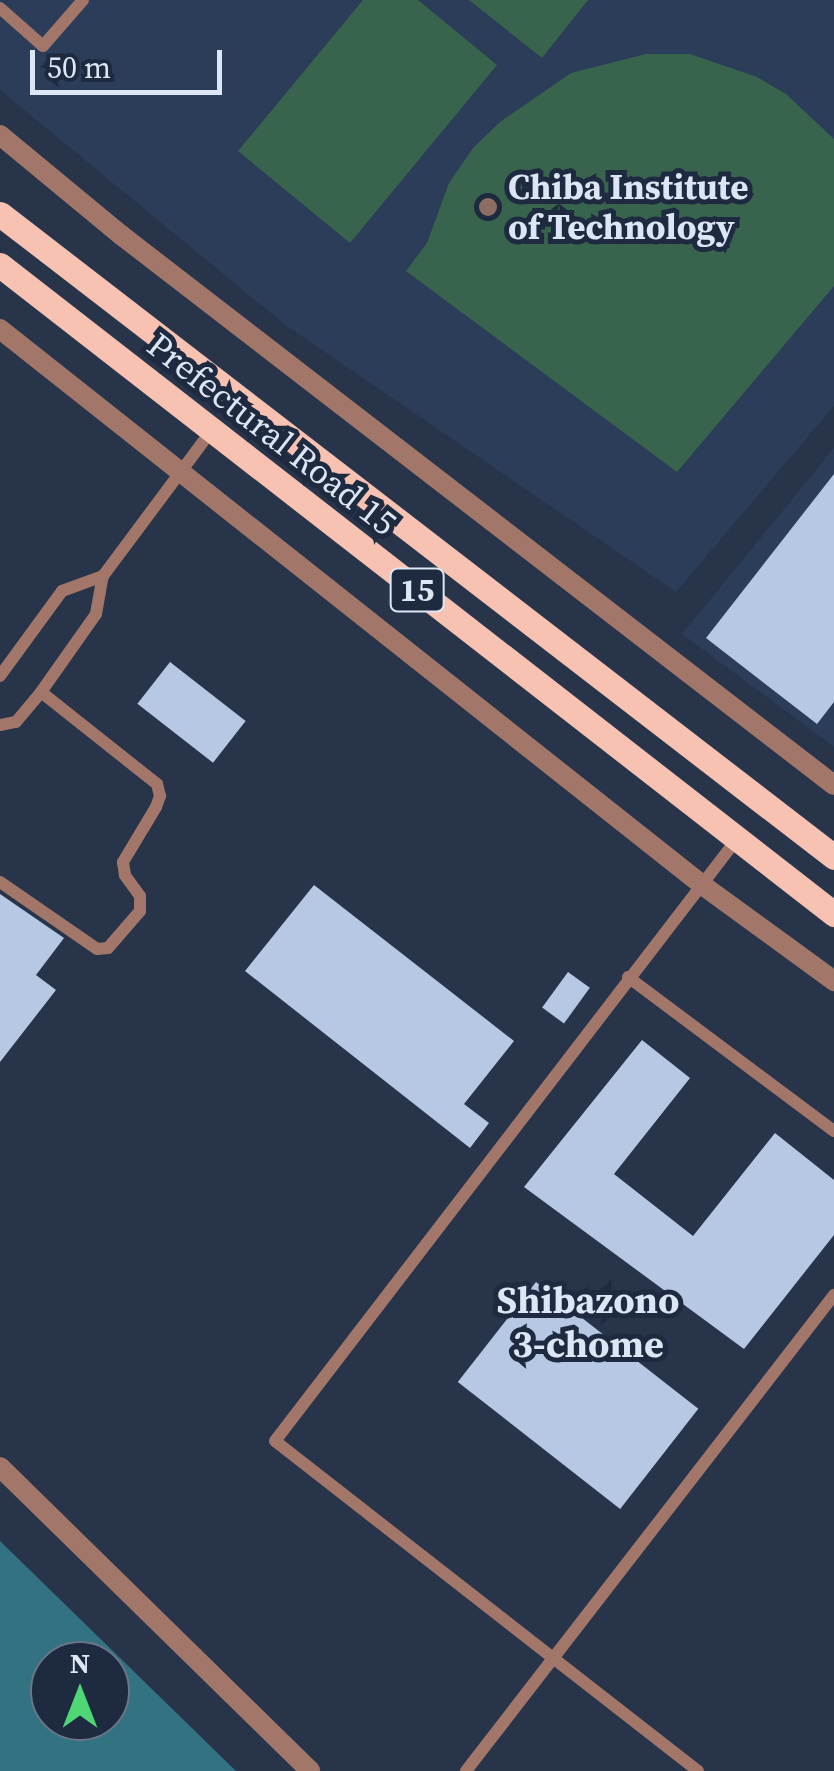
<!DOCTYPE html>
<html>
<head>
<meta charset="utf-8">
<style>
	body { margin:0 }
	#map { position:relative; width:834px; height:1771px; overflow:hidden; background:#27344a; font-family:"Source Serif 4",serif }
	div>[style] { position:absolute }
	.built>* { inset:0; background:#2b3d58 }
	.green>* { inset:0; background:#38634c }
	.water>* { inset:0; background:#327282 }
	.building>* { inset:0; background:#b6c8e3; transform-origin:0 0 }
	.lane>* { height:12px; margin:-6px; padding:0 6px; transform-origin:6px; border-radius:6px; background:#a27769 }
	.street>* { height:20px; margin:-10px; padding:0 10px; transform-origin:10px; border-radius:10px; background:#a27769 }
	.primary>* { height:25px; margin:-12.5px; padding:0 12.5px; transform-origin:12.5px; border-radius:12.5px; background:#f8c2b2 }
	.dots>* { width:28px; height:28px; translate:-50% -50%; box-sizing:border-box; border:5px solid #1d2a3f; border-radius:50% }
	span { translate:-50% -50%; white-space:nowrap; text-align:center; line-height:1.15; -webkit-text-stroke:10px #1d2a3f; paint-order:stroke }
	.shield-label span { padding:2px 8px; background:#1d2a3f; border:2px solid; border-radius:8px; -webkit-text-stroke-width:0 }
	.shield-label { font-size:32px; color:#dde6f4; font-weight:700 }
	.poi-label { font-size:35px; color:#dde6f4; font-weight:700 }
	.left { translate:0 -50%; text-align:left }
	.street-label { font-size:35px; color:#dde6f4 }
	.neighbourhood-label { font-size:38px; color:#dde6f4; font-weight:700 }
	.north { position:absolute; left:30px; top:1641px; width:100px; height:100px; box-sizing:border-box; background:#1d2a3f; border:2px solid #6a7587; border-radius:50%; rotate:0deg; font-size:28px; font-weight:700; line-height:40px; text-align:center; color:#dde6f4 }
	.north::after { content:''; display:block; margin:auto; width:35px; height:45px; background:#4fd675; clip-path:polygon(50% 0,100% 100%,50% 72%,0 100%) }
	.scale { position:absolute; left:30px; top:50px; width:192px; height:45px; box-sizing:border-box; border:5px solid #dde6f4; border-top:0; padding-left:12px; font-size:30px; line-height:35px; white-space:nowrap; color:#dde6f4; -webkit-text-stroke:8px #1d2a3f; paint-order:stroke }
</style>
</head>
<body>
<div id="map">
	<div class="built">
		<i style="clip-path:polygon(0 0,834px 0,834px 406px,676px 592px,284px 324px,0 90px)"></i>
		<i style="clip-path:polygon(834px 448px,834px 747px,682px 634px)"></i>
	</div>
	<div class="green">
		<i style="clip-path:polygon(363px 0,418px 0,497px 65px,350px 243px,238px 151px)"></i>
		<i style="clip-path:polygon(469px 0,588px 0,542px 58px)"></i>
		<i style="clip-path:polygon(646px 54px,690px 54px,757px 77px,786px 94px,834px 139px,834px 286px,677px 472px,406px 271px,427px 243px,449px 183px,473px 148px,500px 122px,571px 73px)"></i>
	</div>
	<div class="water">
		<i style="clip-path:polygon(evenodd,0 1541px,236px 1771px,0 1771px,0 1541px,50px 1661px,110px 1661px,110px 1721px,50px 1721px,50px 1661px)"></i>
	</div>
	<div class="building">
		<i style="clip-path:polygon(834px 474px,834px 702px,817px 724px,706px 638px)"></i>
		<i style="left:170px;top:662px;width:96px;height:53px;rotate:38deg"></i>
		<i style="clip-path:polygon(314px 885px,514px 1041px,464px 1104px,489px 1123px,470px 1148px,245px 971px)"></i>
		<i style="clip-path:polygon(0 894px,64px 938px,36px 975px,56px 990px,0 1062px)"></i>
		<i style="left:568px;top:972px;width:27px;height:44px;rotate:36deg"></i>
		<i style="clip-path:polygon(642px 1040px,690px 1078px,614px 1174px,693px 1236px,775px 1133px,834px 1180px,834px 1235px,744px 1349px,524px 1187px)"></i>
		<i style="left:536px;top:1282px;width:206px;height:127px;rotate:38deg"></i>
	</div>
	<div class="lane">
		<i style="left:0;top:8px;width:57px;rotate:41.5deg"></i>
		<i style="left:43px;top:46px;width:61px;rotate:-49deg"></i>
		<i style="left:0;top:676px;width:105px;rotate:-53.9deg"></i>
		<i style="left:62px;top:591px;width:44px;rotate:-20.1deg"></i>
		<i style="left:0;top:725px;width:16px;rotate:-11deg"></i>
		<i style="left:16px;top:722px;width:39px;rotate:-50deg"></i>
		<i style="left:41px;top:692px;width:95px;rotate:-54.8deg"></i>
		<i style="left:96px;top:614px;width:39px;rotate:-80deg"></i>
		<i style="left:103px;top:576px;width:182px;rotate:-53.3deg"></i>
		<i style="left:0;top:882px;width:118px;rotate:34.6deg"></i>
		<i style="left:97px;top:949px;width:11px;rotate:-5deg"></i>
		<i style="left:108px;top:948px;width:49px;rotate:-49.1deg"></i>
		<i style="left:140px;top:911px;width:15px;rotate:-90deg"></i>
		<i style="left:140px;top:896px;width:26px;rotate:-126deg"></i>
		<i style="left:125px;top:875px;width:13px;rotate:-99deg"></i>
		<i style="left:123px;top:862px;width:64px;rotate:-59deg"></i>
		<i style="left:156px;top:807px;width:12px;rotate:-70deg"></i>
		<i style="left:160px;top:796px;width:12px;rotate:-104deg"></i>
		<i style="left:157px;top:784px;width:148px;rotate:-141.6deg"></i>
		<i style="left:628px;top:977px;width:257px;rotate:36.8deg"></i>
		<i style="left:466px;top:1771px;width:602px;rotate:-52.29deg"></i>
		<i style="left:698px;top:1771px;width:536px;rotate:-142.04deg"></i>
		<i style="left:275px;top:1441px;width:759px;rotate:-52.5deg"></i>
	</div>
	<div class="street">
		<i style="left:0;top:135px;width:157px;rotate:39.6deg"></i>
		<i style="left:121px;top:235px;width:900px;rotate:37.65deg"></i>
		<i style="left:0;top:329px;width:894px;rotate:38.37deg"></i>
		<i style="left:701px;top:884px;width:165px;rotate:36.1deg"></i>
		<i style="left:0;top:1467px;width:434px;rotate:44.4deg"></i>
	</div>
	<div class="primary">
		<i style="left:0;top:214px;width:1053px;rotate:37.63deg"></i>
		<i style="left:0;top:265px;width:1057px;rotate:37.89deg"></i>
	</div>
	<div class="dots">
		<i style="left:488px;top:207px;background:#8d6e63"></i>
	</div>
	<div class="shield-label">
		<span style="left:417px;top:590px">15</span>
	</div>
	<div class="poi-label">
		<span class="left" style="left:508px;top:207px">Chiba Institute<br>of Technology</span>
	</div>
	<div class="street-label">
		<span style="left:272px;top:434px;rotate:38deg">Prefectural Road 15</span>
	</div>
	<div class="neighbourhood-label">
		<span style="left:588px;top:1323px">Shibazono<br>3-chome</span>
	</div>
	<div class="north">N</div>
	<div class="scale">50 m</div>
</div>
</body>
</html>
